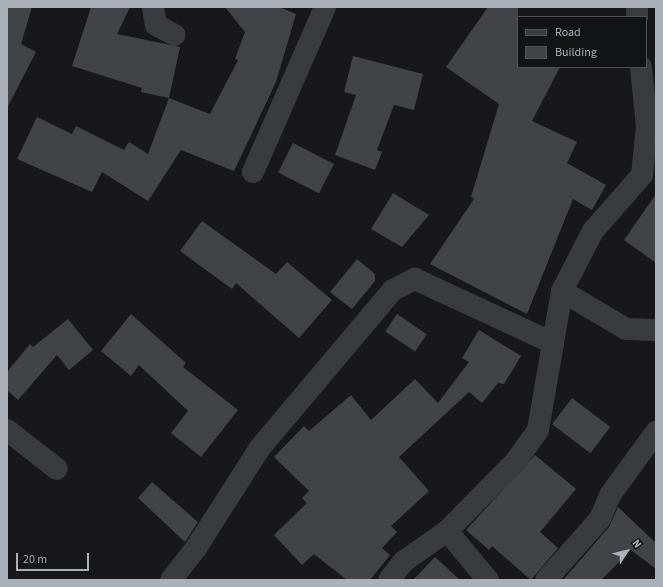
<!DOCTYPE html>
<html>
<head>
<meta charset="utf-8">
<style>
	body { margin:0 }
	#map { position:relative; width:663px; height:587px; overflow:hidden; background:#18181a; font-family:"Source Sans 3",sans-serif }
	div>[style] { position:absolute }
	.building>* { inset:0; background:#424347; transform-origin:0 0 }
	.minor>* { height:22px; margin:-11px; padding:0 11px; transform-origin:11px; border-radius:11px; background:#393b3f }
	span { translate:-50% -50%; white-space:nowrap; text-align:center; line-height:1.15; -webkit-text-stroke:4px #121315; paint-order:stroke }
	.frame { position:absolute; inset:0; border:8px solid #aab1b9; pointer-events:none }
	.legend { position:absolute; left:517px; top:16px; width:130px; height:52px; box-sizing:border-box; background:#121315; border:1px solid #4f5257; margin:0; padding:5px 7px; list-style:none; font-size:12px; color:#aab1b9 }
	.legend li { display:flex; align-items:center; gap:8px; height:20px }
	.legend b { width:20px; border:1px solid #4f5257 }
	.north { position:absolute; left:607px; top:531px; width:40px; height:40px; -webkit-text-stroke:3px #121315; paint-order:stroke; rotate:54deg; font-size:11px; font-weight:700; line-height:16px; text-align:center; color:#aab1b9 }
	.north::after { content:''; display:block; margin:auto; width:14px; height:18px; background:#aab1b9; clip-path:polygon(50% 0,100% 100%,50% 72%,0 100%) }
	.scale { position:absolute; left:16px; top:553px; width:73px; height:18px; box-sizing:border-box; border:2px solid #aab1b9; border-top:0; padding-left:5px; font-size:12px; line-height:14px; white-space:nowrap; color:#aab1b9; -webkit-text-stroke:3px #121315; paint-order:stroke }
</style>
</head>
<body>
<div id="map">
	<div class="building">
		<i style="clip-path:polygon(7px 7px,32px 7px,21px 44px,36px 52px,7px 108px)"></i>
		<i style="clip-path:polygon(91px 7px,130px 7px,117px 34px,180px 47px,169px 98px,141px 92px,142px 88px,72px 66px)"></i>
		<i style="clip-path:polygon(225px 7px,279px 7px,296px 14px,276px 82px,234px 171px,181px 150px,148px 201px,102px 172px,92px 192px,17px 159px,37px 117px,72px 134px,76px 126px,124px 150px,129px 142px,148px 154px,169px 98px,210px 114px,238px 60px,235px 59px,245px 32px)"></i>
		<i style="clip-path:polygon(488px 7px,518px 7px,518px 67px,560px 67px,532px 121px,577px 142px,567px 163px,606px 185px,592px 210px,573px 199px,527px 314px,430px 264px,474px 199px,471px 197px,499px 104px,446px 67px)"></i>
		<i style="clip-path:polygon(353px 56px,423px 74px,414px 110px,394px 105px,377px 150px,382px 152px,375px 170px,335px 155px,356px 95px,344px 92px)"></i>
		<i style="left:293px;top:143px;width:46px;height:33px;rotate:27deg"></i>
		<i style="clip-path:polygon(393px 193px,429px 215px,402px 247px,371px 229px)"></i>
		<i style="clip-path:polygon(656px 194px,656px 263px,624px 240px)"></i>
		<i style="clip-path:polygon(202px 221px,276px 274px,287px 262px,332px 300px,299px 338px,236px 283px,232px 289px,180px 251px)"></i>
		<i style="clip-path:polygon(357px 259px,375px 274px,375px 281px,352px 309px,330px 292px)"></i>
		<i style="clip-path:polygon(131px 314px,186px 363px,183px 367px,238px 410px,201px 457px,171px 433px,188px 411px,139px 365px,131px 376px,101px 351px)"></i>
		<i style="left:397px;top:314px;width:36px;height:21px;rotate:34deg"></i>
		<i style="clip-path:polygon(68px 319px,93px 350px,69px 370px,57px 355px,18px 400px,7px 390px,7px 372px,30px 344px,33px 347px)"></i>
		<i style="clip-path:polygon(479px 330px,521px 356px,504px 384px,498px 383px,482px 403px,469px 392px,399px 457px,429px 491px,391px 526px,397px 532px,382px 548px,390px 555px,370px 580px,347px 580px,314px 554px,302px 565px,274px 535px,307px 503px,302px 498px,309px 491px,274px 457px,304px 426px,309px 431px,351px 395px,371px 420px,415px 379px,438px 403px,469px 362px,462px 358px)"></i>
		<i style="left:572px;top:398px;width:48px;height:33px;rotate:37deg"></i>
		<i style="clip-path:polygon(535px 455px,576px 489px,540px 532px,558px 548px,531px 580px,492px 546px,489px 550px,466px 530px)"></i>
		<i style="clip-path:polygon(152px 482px,198px 522px,185px 542px,138px 498px)"></i>
		<i style="clip-path:polygon(618px 507px,656px 543px,656px 569px,631px 550px,601px 580px,563px 580px,609px 527px)"></i>
		<i style="clip-path:polygon(435px 557px,460px 580px,413px 580px)"></i>
	</div>
	<div class="minor">
		<i style="left:153px;top:7px;width:18px;rotate:81deg"></i>
		<i style="left:156px;top:25px;width:21px;rotate:28deg"></i>
		<i style="left:637px;top:7px;width:10px;rotate:90deg"></i>
		<i style="left:253px;top:172px;width:180px;rotate:-66.4deg"></i>
		<i style="left:562px;top:291px;width:74px;rotate:30.7deg"></i>
		<i style="left:626px;top:329px;width:30px;rotate:2deg"></i>
		<i style="left:7px;top:430px;width:63px;rotate:38deg"></i>
		<i style="left:447px;top:531px;width:64px;rotate:50.1deg"></i>
		<i style="left:171px;top:580px;width:41px;rotate:-52deg"></i>
		<i style="left:196px;top:548px;width:117px;rotate:-57.5deg"></i>
		<i style="left:259px;top:449px;width:208px;rotate:-49.9deg"></i>
		<i style="left:393px;top:290px;width:25px;rotate:-27deg"></i>
		<i style="left:415px;top:279px;width:152px;rotate:24.9deg"></i>
		<i style="left:389px;top:580px;width:23px;rotate:-52deg"></i>
		<i style="left:403px;top:562px;width:54px;rotate:-35.2deg"></i>
		<i style="left:447px;top:531px;width:97px;rotate:-45.4deg"></i>
		<i style="left:515px;top:462px;width:39px;rotate:-54deg"></i>
		<i style="left:538px;top:430px;width:141px;rotate:-80.2deg"></i>
		<i style="left:562px;top:291px;width:68px;rotate:-62.7deg"></i>
		<i style="left:593px;top:231px;width:74px;rotate:-48.8deg"></i>
		<i style="left:642px;top:175px;width:48px;rotate:-84.1deg"></i>
		<i style="left:647px;top:127px;width:60px;rotate:-95.7deg"></i>
		<i style="left:546px;top:580px;width:81px;rotate:-48.5deg"></i>
		<i style="left:600px;top:519px;width:26px;rotate:-67deg"></i>
		<i style="left:610px;top:495px;width:78px;rotate:-53.9deg"></i>
	</div>
	<div class="frame"></div>
	<ul class="legend">
	<li><b style="height:5px;background:#393b3f"></b>Road</li>
	<li><b style="height:11px;background:#424347"></b>Building</li>
	</ul>
	<div class="north">N</div>
	<div class="scale">20 m</div>
</div>
</body>
</html>
